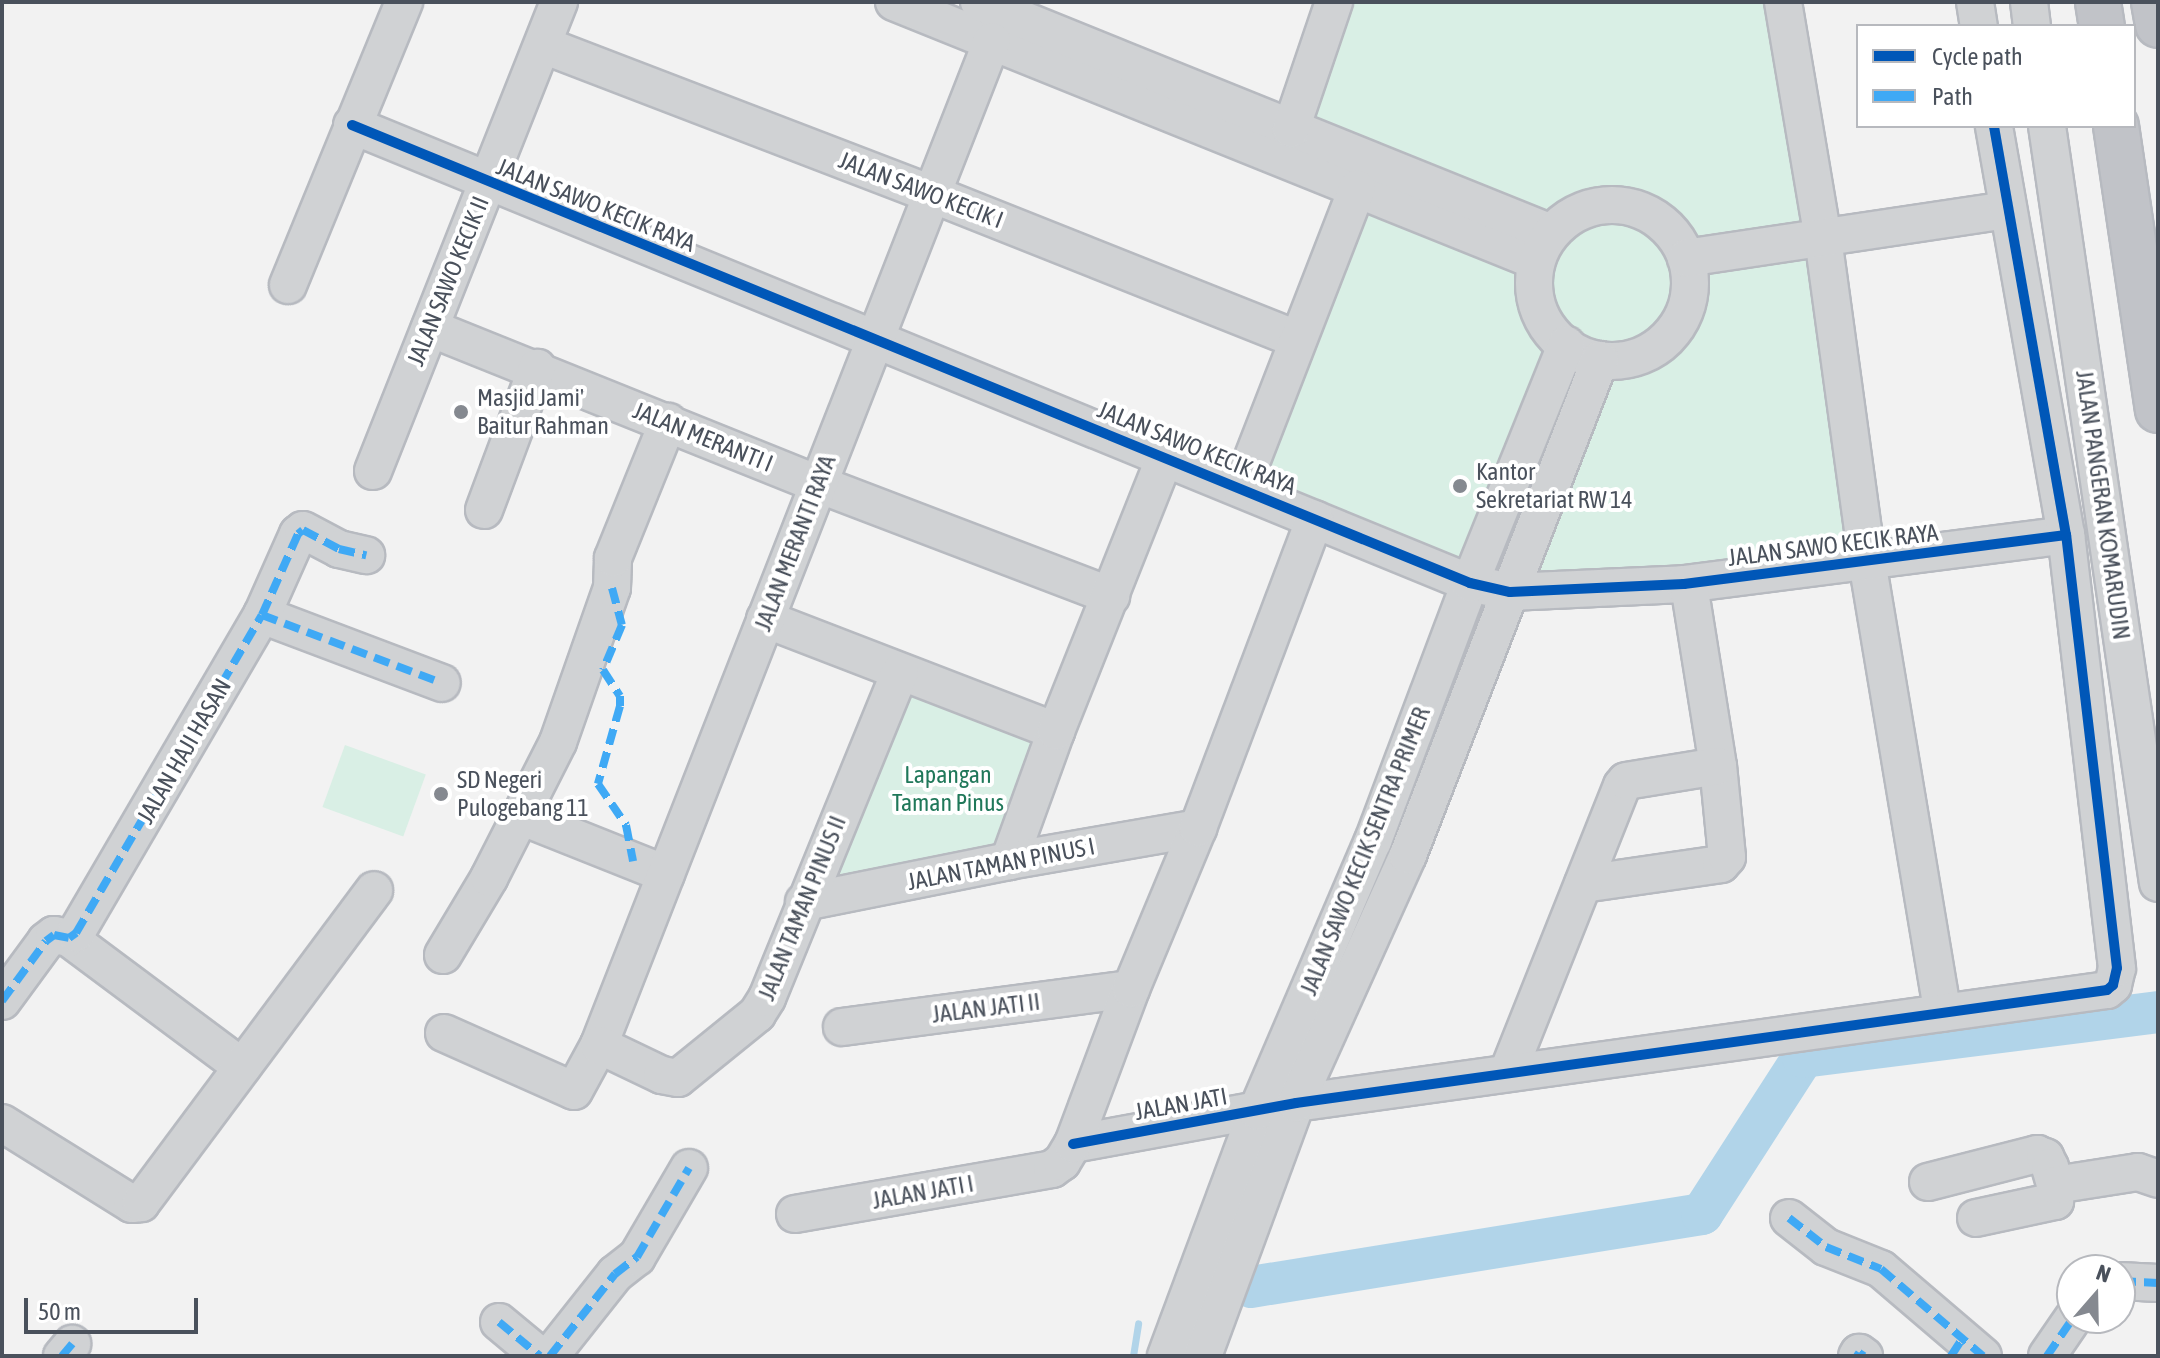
<!DOCTYPE html>
<html>
<head>
<meta charset="utf-8">
<style>
	body { margin:0 }
	#map { position:relative; width:2160px; height:1358px; overflow:hidden; background:#f2f2f2; font-family:"Asap Condensed",sans-serif }
	div>[style] { position:absolute }
	.green>* { inset:0; background:#d9efe5; transform-origin:0 0 }
	.stream>* { height:7px; margin:-3.5px; padding:0 3.5px; transform-origin:3.5px; border-radius:3.5px; background:#b1d4e9 }
	.river>* { height:42px; margin:-21px; padding:0 21px; transform-origin:21px; border-radius:21px; background:#b1d4e9 }
	.roads { filter:drop-shadow(2px 0 #b7bac0) drop-shadow(-2px 0 #b7bac0) drop-shadow(0 2px #b7bac0) drop-shadow(0 -2px #b7bac0) }
	.minor>* { height:36px; margin:-18px; padding:0 18px; transform-origin:18px; border-radius:18px; background:#d0d2d4 }
	.minor>.ring { margin:-18px; padding:0; box-sizing:content-box; background:none; border:36px solid #d0d2d4; border-radius:50% }
	.highway>* { height:44px; margin:-22px; padding:0 22px; transform-origin:22px; border-radius:22px; background:#c1c3c8 }
	.quiet>* { height:8px; margin-top:-4px; transform-origin:0; background:repeating-linear-gradient(90deg,#3fa9f5 0 16px,transparent 0 24px) }
	.cycleway>* { height:10px; margin:-5px; padding:0 5px; transform-origin:5px; border-radius:5px; background:#0057b8 }
	.dots>* { width:22px; height:22px; translate:-50% -50%; box-sizing:border-box; border:4px solid #fff; border-radius:50% }
	span { translate:-50% -50%; white-space:nowrap; text-align:center; line-height:1.15; -webkit-text-stroke:8px #fff; paint-order:stroke }
	.street-label { font-size:24px; color:#4a515c }
	.poi-label { font-size:24px; color:#4a515c }
	.left { translate:0 -50%; text-align:left }
	.park-label { font-size:24px; color:#20785a }
	.frame { position:absolute; inset:0; border:4px solid #4a515c; pointer-events:none }
	.legend { position:absolute; left:1856px; top:24px; width:280px; height:104px; box-sizing:border-box; background:#fff; border:2px solid #b7b9be; margin:0; padding:10px 14px; list-style:none; font-size:24px; color:#4a515c }
	.legend li { display:flex; align-items:center; gap:16px; height:40px }
	.legend b { width:40px; border:2px solid #b7b9be }
	.north { position:absolute; left:2056px; top:1254px; width:80px; height:80px; box-sizing:border-box; background:#fff; border:2px solid #b7b9be; border-radius:50%; rotate:20deg; font-size:22px; font-weight:700; line-height:32px; text-align:center; color:#4a515c }
	.north::after { content:''; display:block; margin:auto; width:28px; height:36px; background:#858990; clip-path:polygon(50% 0,100% 100%,50% 72%,0 100%) }
	.scale { position:absolute; left:24px; top:1298px; width:174px; height:36px; box-sizing:border-box; border:4px solid #4a515c; border-top:0; padding-left:10px; font-size:24px; line-height:28px; white-space:nowrap; color:#4a515c; -webkit-text-stroke:6px #fff; paint-order:stroke }
</style>
</head>
<body>
<div id="map">
	<div class="green">
		<i style="clip-path:polygon(1334px 2px,1783px 2px,1867px 561px,1526px 591px,1241px 488px,1367px 161px,1291px 129px)"></i>
		<i style="clip-path:polygon(909px 693px,1046px 734px,1009px 857px,808px 903px)"></i>
		<i style="left:345px;top:745px;width:86px;height:66px;rotate:20deg"></i>
	</div>
	<div class="stream">
		<i style="left:1133px;top:1356px;width:33px;rotate:-81deg"></i>
	</div>
	<div class="river">
		<i style="left:1251px;top:1287px;width:457px;rotate:-9.2deg"></i>
		<i style="left:1702px;top:1214px;width:187px;rotate:-57.2deg"></i>
		<i style="left:1803px;top:1057px;width:358px;rotate:-7.2deg"></i>
	</div>
	<div class="roads">
		<div class="minor">
			<i style="left:894px;top:2px;width:692px;rotate:21.97deg"></i>
			<i style="left:979px;top:2px;width:617px;rotate:21.99deg"></i>
			<i style="left:1783px;top:2px;width:239px;rotate:80.4deg"></i>
			<i style="left:1823px;top:238px;width:326px;rotate:82.2deg"></i>
			<i style="left:1867px;top:561px;width:458px;rotate:80.5deg"></i>
			<i style="left:1975px;top:2px;width:24px;rotate:81deg"></i>
			<i style="left:2029px;top:2px;width:24px;rotate:83deg"></i>
			<i style="left:543px;top:45px;width:417px;rotate:21deg"></i>
			<i style="left:932px;top:194px;width:394px;rotate:21.7deg"></i>
			<i style="left:352px;top:125px;width:1208px;rotate:22.28deg"></i>
			<i style="left:1470px;top:583px;width:41px;rotate:12.7deg"></i>
			<i style="left:1510px;top:592px;width:174px;rotate:-2.6deg"></i>
			<i style="left:1684px;top:584px;width:385px;rotate:-7.3deg"></i>
			<i style="left:2047px;top:126px;width:765px;rotate:81.66deg"></i>
			<i style="left:1291px;top:129px;width:134px;rotate:-71.3deg"></i>
			<i class="ring" style="left:1534px;top:205px;width:120px;height:120px"></i>
			<i style="left:1686px;top:258px;width:325px;rotate:-8.5deg"></i>
			<i style="left:288px;top:285px;width:306px;rotate:-67.7deg"></i>
			<i style="left:430px;top:328px;width:418px;rotate:21.9deg"></i>
			<i style="left:818px;top:484px;width:314px;rotate:20.9deg"></i>
			<i style="left:373px;top:471px;width:505px;rotate:-68.37deg"></i>
			<i style="left:1241px;top:488px;width:321px;rotate:-68.8deg"></i>
			<i style="left:484px;top:510px;width:152px;rotate:-69.5deg"></i>
			<i style="left:262px;top:615px;width:192px;rotate:20.7deg"></i>
			<i style="left:765px;top:619px;width:312px;rotate:21.1deg"></i>
			<i style="left:520px;top:816px;width:157px;rotate:21.7deg"></i>
			<i style="left:1009px;top:861px;width:138px;rotate:-70.1deg"></i>
			<i style="left:1056px;top:731px;width:295px;rotate:-68.3deg"></i>
			<i style="left:1583px;top:884px;width:139px;rotate:-8.2deg"></i>
			<i style="left:1721px;top:864px;width:9px;rotate:-49deg"></i>
			<i style="left:1727px;top:857px;width:91px;rotate:-95.6deg"></i>
			<i style="left:1718px;top:766px;width:184px;rotate:-99.1deg"></i>
			<i style="left:804px;top:902px;width:209px;rotate:-11.3deg"></i>
			<i style="left:1009px;top:861px;width:192px;rotate:-9.9deg"></i>
			<i style="left:69px;top:938px;width:216px;rotate:36.7deg"></i>
			<i style="left:443px;top:955px;width:90px;rotate:-59.1deg"></i>
			<i style="left:489px;top:878px;width:153px;rotate:-63.1deg"></i>
			<i style="left:558px;top:742px;width:163px;rotate:-70.7deg"></i>
			<i style="left:612px;top:588px;width:30px;rotate:-88deg"></i>
			<i style="left:613px;top:558px;width:147px;rotate:-68deg"></i>
			<i style="left:2px;top:1001px;width:74px;rotate:-53.7deg"></i>
			<i style="left:46px;top:941px;width:10px;rotate:-37deg"></i>
			<i style="left:54px;top:935px;width:15px;rotate:11deg"></i>
			<i style="left:69px;top:938px;width:9px;rotate:-36deg"></i>
			<i style="left:76px;top:933px;width:368px;rotate:-59.7deg"></i>
			<i style="left:262px;top:615px;width:89px;rotate:-66deg"></i>
			<i style="left:298px;top:534px;width:6px;rotate:-39deg"></i>
			<i style="left:303px;top:530px;width:41px;rotate:27.8deg"></i>
			<i style="left:339px;top:549px;width:28px;rotate:13deg"></i>
			<i style="left:842px;top:1027px;width:291px;rotate:-7.5deg"></i>
			<i style="left:444px;top:1033px;width:142px;rotate:24deg"></i>
			<i style="left:574px;top:1091px;width:52px;rotate:-61.5deg"></i>
			<i style="left:599px;top:1045px;width:1078px;rotate:-68.62deg"></i>
			<i style="left:599px;top:1045px;width:70px;rotate:25.5deg"></i>
			<i style="left:662px;top:1075px;width:16px;rotate:11deg"></i>
			<i style="left:678px;top:1078px;width:102px;rotate:-39deg"></i>
			<i style="left:757px;top:1014px;width:19px;rotate:-58deg"></i>
			<i style="left:767px;top:998px;width:352px;rotate:-67.8deg"></i>
			<i style="left:1508px;top:1072px;width:308px;rotate:-68.3deg"></i>
			<i style="left:1622px;top:786px;width:6px;rotate:-51deg"></i>
			<i style="left:1626px;top:781px;width:93px;rotate:-9.3deg"></i>
			<i style="left:2px;top:1123px;width:153px;rotate:31.9deg"></i>
			<i style="left:132px;top:1204px;width:9px;rotate:-6deg"></i>
			<i style="left:141px;top:1203px;width:390px;rotate:-53.3deg"></i>
			<i style="left:1073px;top:1144px;width:227px;rotate:-10.4deg"></i>
			<i style="left:1296px;top:1103px;width:819px;rotate:-7.93deg"></i>
			<i style="left:2107px;top:990px;width:8px;rotate:-40deg"></i>
			<i style="left:2113px;top:985px;width:17px;rotate:-77deg"></i>
			<i style="left:2117px;top:968px;width:436px;rotate:-96.7deg"></i>
			<i style="left:2066px;top:535px;width:415px;rotate:-100deg"></i>
			<i style="left:1928px;top:1182px;width:113px;rotate:-14.4deg"></i>
			<i style="left:2037px;top:1154px;width:9px;rotate:21deg"></i>
			<i style="left:2045px;top:1157px;width:11px;rotate:63deg"></i>
			<i style="left:2050px;top:1167px;width:19px;rotate:74deg"></i>
			<i style="left:795px;top:1214px;width:261px;rotate:-9.9deg"></i>
			<i style="left:1052px;top:1169px;width:12px;rotate:-35deg"></i>
			<i style="left:1062px;top:1162px;width:21px;rotate:-59deg"></i>
			<i style="left:1073px;top:1144px;width:165px;rotate:-69.5deg"></i>
			<i style="left:1131px;top:989px;width:174px;rotate:-67.4deg"></i>
			<i style="left:1198px;top:828px;width:330px;rotate:-69.3deg"></i>
			<i style="left:1789px;top:1218px;width:47px;rotate:38.1deg"></i>
			<i style="left:1826px;top:1247px;width:59px;rotate:21.8deg"></i>
			<i style="left:1881px;top:1269px;width:134px;rotate:40.5deg"></i>
			<i style="left:1976px;top:1218px;width:81px;rotate:-12.1deg"></i>
			<i style="left:2055px;top:1201px;width:16px;rotate:-90deg"></i>
			<i style="left:2055px;top:1185px;width:84px;rotate:-8.9deg"></i>
			<i style="left:2138px;top:1172px;width:21px;rotate:19deg"></i>
			<i style="left:2120px;top:1281px;width:38px;rotate:3deg"></i>
			<i style="left:499px;top:1322px;width:53px;rotate:39.7deg"></i>
			<i style="left:62px;top:1356px;width:16px;rotate:-50deg"></i>
			<i style="left:550px;top:1356px;width:105px;rotate:-51.6deg"></i>
			<i style="left:615px;top:1274px;width:28px;rotate:-38deg"></i>
			<i style="left:637px;top:1257px;width:103px;rotate:-59.7deg"></i>
			<i style="left:1166px;top:1356px;width:261px;rotate:-69.6deg"></i>
			<i style="left:1257px;top:1111px;width:294px;rotate:-66.8deg"></i>
			<i style="left:1373px;top:841px;width:276px;rotate:-69.4deg"></i>
			<i style="left:1470px;top:583px;width:257px;rotate:-68deg"></i>
			<i style="left:1203px;top:1356px;width:270px;rotate:-69.8deg"></i>
			<i style="left:1296px;top:1103px;width:272px;rotate:-65.7deg"></i>
			<i style="left:1408px;top:855px;width:531px;rotate:-68.8deg"></i>
			<i style="left:1857px;top:1356px;width:4px;rotate:-56deg"></i>
			<i style="left:1859px;top:1353px;width:6px;rotate:31deg"></i>
			<i style="left:2047px;top:1356px;width:46px;rotate:-55.6deg"></i>
		</div>
		<div class="highway">
			<i style="left:2098px;top:2px;width:24px;rotate:81deg"></i>
			<i style="left:2154px;top:2px;width:23px;rotate:80deg"></i>
			<i style="left:2116px;top:126px;width:287px;rotate:81.6deg"></i>
		</div>
	</div>
	<div class="quiet">
		<i style="left:612px;top:588px;width:38px;rotate:75deg"></i>
		<i style="left:622px;top:625px;width:49px;rotate:112.9deg"></i>
		<i style="left:603px;top:670px;width:31px;rotate:57deg"></i>
		<i style="left:620px;top:696px;width:10px;rotate:90deg"></i>
		<i style="left:620px;top:706px;width:81px;rotate:105.8deg"></i>
		<i style="left:598px;top:784px;width:50px;rotate:55.7deg"></i>
		<i style="left:626px;top:825px;width:37px;rotate:79deg"></i>
		<i style="left:262px;top:615px;width:192px;rotate:20.7deg"></i>
		<i style="left:2px;top:1001px;width:74px;rotate:-53.7deg"></i>
		<i style="left:46px;top:941px;width:10px;rotate:-37deg"></i>
		<i style="left:54px;top:935px;width:15px;rotate:11deg"></i>
		<i style="left:69px;top:938px;width:9px;rotate:-36deg"></i>
		<i style="left:76px;top:933px;width:368px;rotate:-59.7deg"></i>
		<i style="left:262px;top:615px;width:89px;rotate:-66deg"></i>
		<i style="left:298px;top:534px;width:6px;rotate:-39deg"></i>
		<i style="left:303px;top:530px;width:41px;rotate:27.8deg"></i>
		<i style="left:339px;top:549px;width:28px;rotate:13deg"></i>
		<i style="left:1789px;top:1218px;width:47px;rotate:38.1deg"></i>
		<i style="left:1826px;top:1247px;width:59px;rotate:21.8deg"></i>
		<i style="left:1881px;top:1269px;width:134px;rotate:40.5deg"></i>
		<i style="left:2120px;top:1281px;width:38px;rotate:3deg"></i>
		<i style="left:499px;top:1322px;width:53px;rotate:39.7deg"></i>
		<i style="left:62px;top:1356px;width:16px;rotate:-50deg"></i>
		<i style="left:550px;top:1356px;width:105px;rotate:-51.6deg"></i>
		<i style="left:615px;top:1274px;width:28px;rotate:-38deg"></i>
		<i style="left:637px;top:1257px;width:103px;rotate:-59.7deg"></i>
		<i style="left:1857px;top:1356px;width:4px;rotate:-56deg"></i>
		<i style="left:1859px;top:1353px;width:6px;rotate:31deg"></i>
		<i style="left:1951px;top:1356px;width:20px;rotate:-57deg"></i>
		<i style="left:2047px;top:1356px;width:46px;rotate:-55.6deg"></i>
	</div>
	<div class="cycleway">
		<i style="left:352px;top:125px;width:1208px;rotate:22.28deg"></i>
		<i style="left:1470px;top:583px;width:41px;rotate:12.7deg"></i>
		<i style="left:1510px;top:592px;width:174px;rotate:-2.6deg"></i>
		<i style="left:1684px;top:584px;width:385px;rotate:-7.3deg"></i>
		<i style="left:1073px;top:1144px;width:227px;rotate:-10.4deg"></i>
		<i style="left:1296px;top:1103px;width:819px;rotate:-7.93deg"></i>
		<i style="left:2107px;top:990px;width:8px;rotate:-40deg"></i>
		<i style="left:2113px;top:985px;width:17px;rotate:-77deg"></i>
		<i style="left:2117px;top:968px;width:436px;rotate:-96.7deg"></i>
		<i style="left:2066px;top:535px;width:415px;rotate:-100deg"></i>
	</div>
	<div class="dots">
		<i style="left:461px;top:412px;background:#858990"></i>
		<i style="left:1460px;top:486px;background:#858990"></i>
		<i style="left:441px;top:794px;background:#858990"></i>
	</div>
	<div class="street-label">
		<span style="left:921px;top:190px;rotate:21deg">JALAN SAWO KECIK I</span>
		<span style="left:596px;top:205px;rotate:22deg">JALAN SAWO KECIK RAYA</span>
		<span style="left:448px;top:281px;rotate:-68deg">JALAN SAWO KECIK II</span>
		<span style="left:703px;top:437px;rotate:22deg">JALAN MERANTI I</span>
		<span style="left:1197px;top:448px;rotate:22deg">JALAN SAWO KECIK RAYA</span>
		<span style="left:2103px;top:505px;rotate:82deg">JALAN PANGERAN KOMARUDIN</span>
		<span style="left:795px;top:543px;rotate:-69deg">JALAN MERANTI RAYA</span>
		<span style="left:1833px;top:545px;rotate:-7deg">JALAN SAWO KECIK RAYA</span>
		<span style="left:184px;top:751px;rotate:-60deg">JALAN HAJI HASAN</span>
		<span style="left:1365px;top:851px;rotate:-68deg">JALAN SAWO KECIK SENTRA PRIMER</span>
		<span style="left:1001px;top:864px;rotate:-11deg">JALAN TAMAN PINUS I</span>
		<span style="left:802px;top:908px;rotate:-68deg">JALAN TAMAN PINUS II</span>
		<span style="left:986px;top:1008px;rotate:-7deg">JALAN JATI II</span>
		<span style="left:1181px;top:1104px;rotate:-10deg">JALAN JATI</span>
		<span style="left:923px;top:1192px;rotate:-10deg">JALAN JATI I</span>
	</div>
	<div class="poi-label">
		<span class="left" style="left:477px;top:412px">Masjid Jami'<br>Baitur Rahman</span>
		<span class="left" style="left:1476px;top:486px">Kantor<br>Sekretariat RW 14</span>
		<span class="left" style="left:457px;top:794px">SD Negeri<br>Pulogebang 11</span>
	</div>
	<div class="park-label">
		<span style="left:948px;top:789px">Lapangan<br>Taman Pinus</span>
	</div>
	<div class="frame"></div>
	<ul class="legend">
	<li><b style="height:10px;background:#0057b8"></b>Cycle path</li>
	<li><b style="height:10px;background:#3fa9f5"></b>Path</li>
	</ul>
	<div class="north">N</div>
	<div class="scale">50 m</div>
</div>
</body>
</html>
